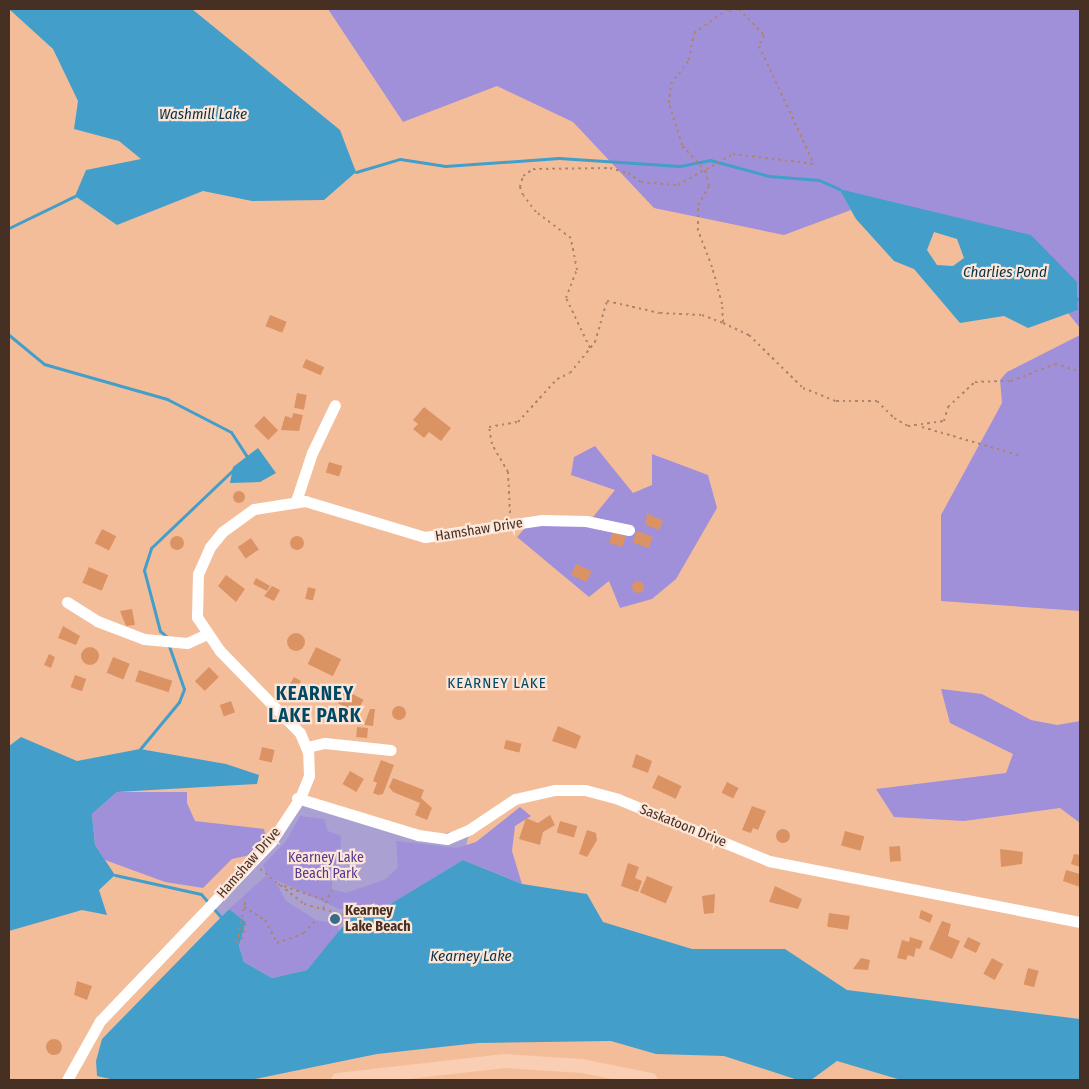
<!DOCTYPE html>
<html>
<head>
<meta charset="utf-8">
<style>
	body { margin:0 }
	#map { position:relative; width:1089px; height:1089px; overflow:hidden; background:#f4bd9a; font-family:"Fira Sans Condensed",sans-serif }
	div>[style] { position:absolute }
	.green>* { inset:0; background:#aaa1d2 }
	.forest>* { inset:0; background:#a090da }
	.water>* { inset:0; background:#449eca }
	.stream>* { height:3px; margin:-1.5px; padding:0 1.5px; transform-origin:1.5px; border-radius:1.5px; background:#449eca }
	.building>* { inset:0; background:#db9364; transform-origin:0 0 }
	.round { border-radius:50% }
	.path>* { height:2px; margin-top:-1px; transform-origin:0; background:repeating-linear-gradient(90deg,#ae846a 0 2.5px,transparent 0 6.5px) }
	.minor>* { height:11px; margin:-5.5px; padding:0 5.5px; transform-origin:5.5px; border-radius:5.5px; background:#fff }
	.major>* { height:14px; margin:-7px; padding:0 7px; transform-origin:7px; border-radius:7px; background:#f9ceb2 }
	.dots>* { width:14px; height:14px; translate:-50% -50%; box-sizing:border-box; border:2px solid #fde6d8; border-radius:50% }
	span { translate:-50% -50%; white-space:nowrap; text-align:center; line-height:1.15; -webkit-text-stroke:4.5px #fde6d8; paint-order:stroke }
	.street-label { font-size:14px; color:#463023 }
	.park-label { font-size:14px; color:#523990 }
	.poi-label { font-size:14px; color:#463023; font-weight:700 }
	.left { translate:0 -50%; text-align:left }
	.water-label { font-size:15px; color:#093245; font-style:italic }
	.neighbourhood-label { font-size:15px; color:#004966; letter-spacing:1px }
	.district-label { font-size:19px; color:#004966; font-weight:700; letter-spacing:1px }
	.frame { position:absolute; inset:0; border:10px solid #463023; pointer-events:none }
</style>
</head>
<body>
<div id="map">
	<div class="green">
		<i style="clip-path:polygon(297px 798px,433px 835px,470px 829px,463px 860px,372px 915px,358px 914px,348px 920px,307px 970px,229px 909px,221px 917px,211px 905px,261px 850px)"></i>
	</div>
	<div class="forest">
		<i style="clip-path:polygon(328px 9px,1080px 9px,1080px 328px,1068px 313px,1078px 310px,1077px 282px,839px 189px,851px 210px,784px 235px,654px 208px,573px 122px,497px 86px,403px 122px)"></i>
		<i style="clip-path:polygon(1080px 335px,1080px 611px,941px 601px,941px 515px,1002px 403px,1000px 380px,1007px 372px)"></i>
		<i style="clip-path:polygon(595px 446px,633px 493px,652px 485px,652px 454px,708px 475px,717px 508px,676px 579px,652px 599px,620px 608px,609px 581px,589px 597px,517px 537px,536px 516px,593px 517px,615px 490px,571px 475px,574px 457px)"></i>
		<i style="clip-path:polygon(941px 689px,982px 694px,1031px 720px,1057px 725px,1080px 721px,1080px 823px,1060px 808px,964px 821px,894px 817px,876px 789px,1006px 773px,1013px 754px,950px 723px)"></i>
		<i style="clip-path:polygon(117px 792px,187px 792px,187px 803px,195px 821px,264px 829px,267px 841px,255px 854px,232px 859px,203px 888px,165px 882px,105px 860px,95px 845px,92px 814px)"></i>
		<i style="clip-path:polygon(520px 807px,531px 816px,515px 826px,512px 851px,522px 884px,463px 860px,372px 915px,364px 910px,339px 909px,274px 879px,286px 901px,316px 920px,338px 924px,339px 932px,307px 970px,272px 978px,244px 962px,239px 946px,246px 922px,229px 909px,267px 875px,263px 865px,286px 841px,300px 816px,324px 819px,328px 831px,341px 836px,339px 878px,332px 880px,332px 889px,346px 893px,386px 879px,398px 867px,396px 841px,457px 848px,476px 842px)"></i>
	</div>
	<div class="water">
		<i style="clip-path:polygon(9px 9px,192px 9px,340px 130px,356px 172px,324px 200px,252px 201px,203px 191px,117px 225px,75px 196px,86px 170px,141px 159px,119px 141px,74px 129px,78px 101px,53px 49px)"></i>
		<i style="clip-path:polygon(evenodd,839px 189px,1031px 235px,1077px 282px,1078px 310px,1028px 328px,1004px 316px,960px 323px,914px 269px,894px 261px,856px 219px,839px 189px,934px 232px,957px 239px,964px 258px,953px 266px,937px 265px,927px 250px,934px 232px)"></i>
		<i style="clip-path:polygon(258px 448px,276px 473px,260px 482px,230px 483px,233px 467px)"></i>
		<i style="clip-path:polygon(21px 737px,77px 761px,140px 749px,226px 764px,259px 775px,257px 784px,117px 792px,92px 814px,95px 845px,115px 875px,99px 890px,107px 915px,82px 910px,9px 931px,9px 746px)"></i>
		<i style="clip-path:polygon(463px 860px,522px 884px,587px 894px,603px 922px,692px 949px,785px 949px,847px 990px,1080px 1019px,1080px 1080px,901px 1080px,837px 1061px,811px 1080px,798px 1080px,724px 1056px,656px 1054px,611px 1041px,478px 1043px,377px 1054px,250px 1080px,115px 1080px,97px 1076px,96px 1061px,102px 1039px,229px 909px,246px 922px,239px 946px,244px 962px,272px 978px,307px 970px,348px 920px,358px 914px,372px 915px)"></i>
	</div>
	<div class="stream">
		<i style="left:356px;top:172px;width:46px;rotate:-16.5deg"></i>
		<i style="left:400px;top:159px;width:46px;rotate:8.8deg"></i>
		<i style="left:445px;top:166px;width:114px;rotate:-4deg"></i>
		<i style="left:559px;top:158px;width:121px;rotate:3.8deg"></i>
		<i style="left:680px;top:166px;width:31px;rotate:-11deg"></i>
		<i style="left:710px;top:160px;width:61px;rotate:15.2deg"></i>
		<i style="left:769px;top:176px;width:50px;rotate:4.6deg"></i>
		<i style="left:819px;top:180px;width:22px;rotate:24deg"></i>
		<i style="left:9px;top:228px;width:73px;rotate:-25.9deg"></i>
		<i style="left:1077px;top:299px;width:3px;rotate:18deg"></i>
		<i style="left:9px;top:335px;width:45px;rotate:39.6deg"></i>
		<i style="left:44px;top:364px;width:128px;rotate:15.9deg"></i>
		<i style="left:167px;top:399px;width:72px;rotate:27.3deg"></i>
		<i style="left:231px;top:432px;width:30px;rotate:57deg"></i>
		<i style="left:167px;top:637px;width:9px;rotate:-139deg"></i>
		<i style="left:160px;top:631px;width:63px;rotate:-104.7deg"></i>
		<i style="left:144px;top:570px;width:23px;rotate:-72deg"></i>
		<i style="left:151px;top:548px;width:116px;rotate:-43.6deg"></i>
		<i style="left:140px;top:749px;width:61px;rotate:-50.3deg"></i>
		<i style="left:179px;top:702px;width:14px;rotate:-69deg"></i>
		<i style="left:184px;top:689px;width:49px;rotate:-109.2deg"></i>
		<i style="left:115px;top:875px;width:88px;rotate:12.5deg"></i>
		<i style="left:201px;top:894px;width:30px;rotate:49deg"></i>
	</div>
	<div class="building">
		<i style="left:270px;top:315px;width:18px;height:12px;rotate:22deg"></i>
		<i style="left:306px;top:359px;width:20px;height:9px;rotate:24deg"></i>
		<i style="left:297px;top:393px;width:10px;height:15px;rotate:11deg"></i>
		<i style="clip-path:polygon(424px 407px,451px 428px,441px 441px,429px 432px,424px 438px,413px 429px,418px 424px,413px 420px)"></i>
		<i style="clip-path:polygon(293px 413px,303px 415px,299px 431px,281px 430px,285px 416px,292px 418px)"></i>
		<i style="left:264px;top:416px;width:20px;height:14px;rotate:45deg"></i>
		<i style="left:329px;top:462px;width:14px;height:11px;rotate:17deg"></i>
		<i class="round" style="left:233px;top:491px;width:12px;height:12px"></i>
		<i style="clip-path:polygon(647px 513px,663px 521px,659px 530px,646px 525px)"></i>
		<i style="left:102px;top:529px;width:16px;height:16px;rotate:27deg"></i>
		<i style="clip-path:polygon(613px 531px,626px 537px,622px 547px,609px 543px)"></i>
		<i style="left:637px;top:531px;width:17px;height:12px;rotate:21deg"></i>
		<i class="round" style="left:170px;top:536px;width:14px;height:14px"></i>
		<i class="round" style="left:290px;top:536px;width:14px;height:14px"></i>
		<i style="left:251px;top:538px;width:14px;height:16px;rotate:56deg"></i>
		<i style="left:576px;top:564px;width:17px;height:12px;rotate:24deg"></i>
		<i style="left:89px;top:567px;width:21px;height:17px;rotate:23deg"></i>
		<i style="clip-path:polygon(226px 575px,245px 589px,236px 602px,218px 586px)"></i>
		<i style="clip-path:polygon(256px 578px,270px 586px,267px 591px,253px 584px)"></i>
		<i class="round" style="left:632px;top:581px;width:12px;height:12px"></i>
		<i style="clip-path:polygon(272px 586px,280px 590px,274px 601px,264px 596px)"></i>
		<i style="left:308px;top:587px;width:8px;height:12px;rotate:14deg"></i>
		<i style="clip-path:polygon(132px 609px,135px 625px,126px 626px,120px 611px)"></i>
		<i style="clip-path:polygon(63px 626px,80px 636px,76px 645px,58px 638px)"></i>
		<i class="round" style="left:287px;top:633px;width:18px;height:18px"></i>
		<i style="left:316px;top:647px;width:28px;height:19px;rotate:26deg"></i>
		<i class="round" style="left:81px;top:647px;width:18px;height:18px"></i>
		<i style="clip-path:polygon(49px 654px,55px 657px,51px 668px,44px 665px)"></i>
		<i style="left:113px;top:657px;width:18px;height:17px;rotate:22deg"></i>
		<i style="left:209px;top:667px;width:14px;height:20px;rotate:45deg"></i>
		<i style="left:139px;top:670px;width:35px;height:12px;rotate:18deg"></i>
		<i style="left:75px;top:675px;width:12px;height:13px;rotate:20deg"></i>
		<i style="left:294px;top:677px;width:8px;height:18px;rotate:30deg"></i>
		<i style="left:345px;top:690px;width:21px;height:15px;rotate:28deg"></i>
		<i style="left:231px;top:701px;width:12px;height:12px;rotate:70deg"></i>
		<i class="round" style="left:392px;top:706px;width:14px;height:14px"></i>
		<i style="clip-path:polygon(370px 709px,375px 709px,373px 726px,364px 725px)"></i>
		<i style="clip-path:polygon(558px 726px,581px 736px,576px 749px,552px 741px)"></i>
		<i style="left:357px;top:727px;width:11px;height:10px;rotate:5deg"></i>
		<i style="left:506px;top:740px;width:16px;height:9px;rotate:14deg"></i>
		<i style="left:262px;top:747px;width:13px;height:13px;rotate:13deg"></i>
		<i style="clip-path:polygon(636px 754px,652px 761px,648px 773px,632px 767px)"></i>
		<i style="clip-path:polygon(381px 760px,394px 765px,383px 794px,378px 795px,373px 793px,377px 783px,373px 781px)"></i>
		<i style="left:350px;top:771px;width:16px;height:15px;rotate:30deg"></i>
		<i style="left:658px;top:775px;width:26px;height:14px;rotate:25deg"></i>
		<i style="clip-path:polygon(393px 778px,424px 790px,421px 798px,432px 808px,427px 820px,415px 815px,420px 803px,393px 792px,389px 787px)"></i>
		<i style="left:727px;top:782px;width:13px;height:12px;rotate:27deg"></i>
		<i style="clip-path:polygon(752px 806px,766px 811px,758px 830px,753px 828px,751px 833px,742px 830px)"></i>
		<i style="clip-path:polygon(550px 815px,555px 825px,543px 832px,540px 845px,519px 839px,526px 818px,538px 823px)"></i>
		<i style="left:560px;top:821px;width:18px;height:12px;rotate:16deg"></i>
		<i class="round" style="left:776px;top:829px;width:14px;height:14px"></i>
		<i style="clip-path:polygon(587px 830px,596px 833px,597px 840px,587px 857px,579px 854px)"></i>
		<i style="left:845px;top:831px;width:20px;height:15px;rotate:15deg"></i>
		<i style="left:900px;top:846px;width:15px;height:11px;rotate:86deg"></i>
		<i style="clip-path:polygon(1000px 849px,1023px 852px,1022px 864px,1001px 867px)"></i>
		<i style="clip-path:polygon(1074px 854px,1080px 855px,1080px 867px,1071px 864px)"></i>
		<i style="clip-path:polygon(628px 863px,639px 867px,635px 878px,642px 881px,638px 892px,621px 886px)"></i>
		<i style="clip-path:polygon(1066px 870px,1080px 874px,1080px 887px,1063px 881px)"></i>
		<i style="left:647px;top:876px;width:28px;height:18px;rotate:23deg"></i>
		<i style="clip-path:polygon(775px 886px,802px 899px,798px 909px,769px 902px)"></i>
		<i style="clip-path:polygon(715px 894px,714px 913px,704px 914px,702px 896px)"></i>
		<i style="clip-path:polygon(921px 910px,933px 915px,930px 923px,919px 918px)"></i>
		<i style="left:829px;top:913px;width:21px;height:14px;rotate:8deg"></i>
		<i style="clip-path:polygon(942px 921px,951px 924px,948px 936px,960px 941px,952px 959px,929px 949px)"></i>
		<i style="clip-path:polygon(910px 937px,923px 941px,920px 949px,916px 948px,914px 957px,908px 955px,906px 960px,897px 958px,902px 940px,909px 942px)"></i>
		<i style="left:968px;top:937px;width:14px;height:11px;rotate:25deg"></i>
		<i style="clip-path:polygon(861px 958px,870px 960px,868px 970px,853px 969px)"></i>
		<i style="left:992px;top:958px;width:13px;height:18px;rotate:29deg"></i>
		<i style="left:1028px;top:968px;width:11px;height:17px;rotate:15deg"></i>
		<i style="clip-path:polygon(77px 981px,92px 986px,87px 1000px,74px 995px)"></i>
		<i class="round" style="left:46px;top:1039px;width:16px;height:16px"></i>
	</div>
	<div class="path">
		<i style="left:729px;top:11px;width:10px;rotate:-11deg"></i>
		<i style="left:739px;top:9px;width:36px;rotate:46deg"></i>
		<i style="left:764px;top:35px;width:12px;rotate:114deg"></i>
		<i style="left:759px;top:46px;width:130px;rotate:65deg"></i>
		<i style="left:723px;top:322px;width:18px;rotate:-93deg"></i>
		<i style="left:722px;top:304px;width:38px;rotate:-105deg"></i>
		<i style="left:712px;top:267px;width:40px;rotate:-111deg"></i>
		<i style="left:698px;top:230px;width:25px;rotate:-90deg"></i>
		<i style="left:698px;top:205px;width:22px;rotate:-60deg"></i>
		<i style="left:709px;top:186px;width:14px;rotate:-102deg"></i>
		<i style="left:706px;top:172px;width:36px;rotate:-132deg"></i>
		<i style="left:682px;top:145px;width:44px;rotate:-107.2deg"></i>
		<i style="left:669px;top:103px;width:19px;rotate:-84deg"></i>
		<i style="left:671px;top:84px;width:30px;rotate:-53deg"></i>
		<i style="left:689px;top:60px;width:27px;rotate:-80deg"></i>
		<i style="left:694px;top:33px;width:42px;rotate:-35.2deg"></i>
		<i style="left:590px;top:348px;width:55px;rotate:-115.6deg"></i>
		<i style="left:566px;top:298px;width:30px;rotate:-69deg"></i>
		<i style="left:577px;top:270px;width:33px;rotate:-101deg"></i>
		<i style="left:571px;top:238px;width:44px;rotate:-143.4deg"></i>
		<i style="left:536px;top:212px;width:21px;rotate:-127deg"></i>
		<i style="left:523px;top:195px;width:9px;rotate:-111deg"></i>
		<i style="left:520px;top:187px;width:11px;rotate:-75deg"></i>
		<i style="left:523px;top:176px;width:12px;rotate:-35deg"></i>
		<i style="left:533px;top:169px;width:77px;rotate:-0.7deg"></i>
		<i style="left:610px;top:168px;width:19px;rotate:16deg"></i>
		<i style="left:628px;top:173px;width:16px;rotate:35deg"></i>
		<i style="left:641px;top:182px;width:37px;rotate:5deg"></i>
		<i style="left:678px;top:185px;width:63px;rotate:-29.4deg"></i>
		<i style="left:733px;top:154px;width:82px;rotate:7deg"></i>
		<i style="left:922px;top:427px;width:100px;rotate:16.3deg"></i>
		<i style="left:510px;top:513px;width:41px;rotate:-92.8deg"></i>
		<i style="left:508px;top:472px;width:32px;rotate:-120deg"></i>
		<i style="left:492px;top:444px;width:17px;rotate:-100deg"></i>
		<i style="left:489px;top:427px;width:29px;rotate:-10deg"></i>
		<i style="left:518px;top:422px;width:58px;rotate:-47.8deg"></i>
		<i style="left:557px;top:379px;width:14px;rotate:-25deg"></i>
		<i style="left:570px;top:373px;width:40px;rotate:-51deg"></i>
		<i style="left:595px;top:342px;width:43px;rotate:-73.7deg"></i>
		<i style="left:607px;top:301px;width:54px;rotate:12.8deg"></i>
		<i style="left:660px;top:313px;width:42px;rotate:2.7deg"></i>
		<i style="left:702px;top:315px;width:22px;rotate:21deg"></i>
		<i style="left:723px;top:323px;width:29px;rotate:25deg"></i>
		<i style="left:749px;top:335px;width:76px;rotate:44.5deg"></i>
		<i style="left:803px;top:388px;width:35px;rotate:22deg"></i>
		<i style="left:836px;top:401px;width:41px"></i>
		<i style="left:877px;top:401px;width:24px;rotate:45deg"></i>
		<i style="left:894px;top:418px;width:16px;rotate:30deg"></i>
		<i style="left:908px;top:426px;width:36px;rotate:-8deg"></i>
		<i style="left:944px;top:421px;width:15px;rotate:-74deg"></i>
		<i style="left:948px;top:407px;width:37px;rotate:-43deg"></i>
		<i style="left:975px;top:382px;width:36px;rotate:-2deg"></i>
		<i style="left:1011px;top:381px;width:47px;rotate:-21.1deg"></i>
		<i style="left:1055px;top:364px;width:26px;rotate:16deg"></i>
		<i style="left:260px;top:869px;width:56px;rotate:38.5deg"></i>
		<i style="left:304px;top:904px;width:46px;rotate:15.3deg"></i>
		<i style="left:348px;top:916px;width:10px;rotate:-11deg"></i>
		<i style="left:278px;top:884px;width:52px;rotate:19.1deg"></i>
		<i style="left:244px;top:907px;width:25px;rotate:32deg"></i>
		<i style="left:265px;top:920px;width:26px;rotate:62deg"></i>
		<i style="left:277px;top:943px;width:29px;rotate:-20deg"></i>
		<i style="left:304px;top:933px;width:19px;rotate:-47deg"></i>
		<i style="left:323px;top:909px;width:21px;rotate:-65deg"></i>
		<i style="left:358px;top:914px;width:12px;rotate:70deg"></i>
		<i style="left:360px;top:918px;width:7px;rotate:56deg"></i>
		<i style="left:242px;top:939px;width:17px;rotate:-77deg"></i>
		<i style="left:237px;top:943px;width:47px;rotate:-78.9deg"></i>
	</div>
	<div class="minor">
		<i style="left:296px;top:501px;width:51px;rotate:-71.6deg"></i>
		<i style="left:312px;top:453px;width:53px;rotate:-64.4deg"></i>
		<i style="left:67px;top:602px;width:36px;rotate:32deg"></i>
		<i style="left:97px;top:621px;width:50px;rotate:21deg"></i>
		<i style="left:144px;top:639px;width:43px;rotate:5.3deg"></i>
		<i style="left:187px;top:643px;width:22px;rotate:-24deg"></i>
		<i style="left:307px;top:747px;width:18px;rotate:-13deg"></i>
		<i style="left:325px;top:743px;width:66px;rotate:6.1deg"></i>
		<i style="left:297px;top:798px;width:127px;rotate:17deg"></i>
		<i style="left:418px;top:835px;width:29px;rotate:8deg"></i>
		<i style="left:447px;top:839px;width:25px;rotate:-23deg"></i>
		<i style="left:470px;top:829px;width:54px;rotate:-33.7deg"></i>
		<i style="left:515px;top:799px;width:41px;rotate:-12.7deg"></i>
		<i style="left:555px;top:790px;width:30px"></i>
		<i style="left:585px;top:790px;width:34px;rotate:15deg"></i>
		<i style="left:618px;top:799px;width:163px;rotate:22.3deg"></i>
		<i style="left:769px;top:861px;width:317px;rotate:11.1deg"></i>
		<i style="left:67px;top:1080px;width:68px;rotate:-60.8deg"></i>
		<i style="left:100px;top:1021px;width:248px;rotate:-46.3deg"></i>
		<i style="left:271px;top:842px;width:53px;rotate:-56.6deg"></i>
		<i style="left:300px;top:798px;width:24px;rotate:-68deg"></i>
		<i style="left:309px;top:776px;width:24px;rotate:-92deg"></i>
		<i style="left:308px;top:752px;width:21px;rotate:-113deg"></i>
		<i style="left:300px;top:733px;width:115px;rotate:-134.3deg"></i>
		<i style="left:220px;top:651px;width:41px;rotate:-124.1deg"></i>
		<i style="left:197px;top:617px;width:43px;rotate:-88.7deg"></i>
		<i style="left:198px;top:574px;width:30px;rotate:-66deg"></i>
		<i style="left:210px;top:547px;width:19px;rotate:-51deg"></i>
		<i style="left:222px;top:532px;width:39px;rotate:-36deg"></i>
		<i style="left:254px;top:509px;width:52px;rotate:-8.9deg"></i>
		<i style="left:305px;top:501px;width:125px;rotate:16.7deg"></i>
		<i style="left:425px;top:537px;width:117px;rotate:-8.3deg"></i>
		<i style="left:541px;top:520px;width:45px;rotate:1.3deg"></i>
		<i style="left:586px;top:521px;width:44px;rotate:11.8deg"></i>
	</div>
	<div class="major">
		<i style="left:338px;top:1080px;width:168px;rotate:-6.5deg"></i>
		<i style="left:505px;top:1061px;width:77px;rotate:3.7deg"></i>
		<i style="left:582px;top:1066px;width:70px;rotate:11.5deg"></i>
	</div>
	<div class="dots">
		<i style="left:335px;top:919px;background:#376d88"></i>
	</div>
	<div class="street-label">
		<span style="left:479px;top:530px;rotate:-9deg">Hamshaw Drive</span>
		<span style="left:683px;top:826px;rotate:22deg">Saskatoon Drive</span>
		<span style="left:249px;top:863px;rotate:-49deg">Hamshaw Drive</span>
	</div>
	<div class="park-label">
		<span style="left:326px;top:866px">Kearney Lake<br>Beach Park</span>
	</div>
	<div class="poi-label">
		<span class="left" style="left:345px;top:919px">Kearney<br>Lake Beach</span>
	</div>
	<div class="water-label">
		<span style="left:203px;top:115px">Washmill Lake</span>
		<span style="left:1005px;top:273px">Charlies Pond</span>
		<span style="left:471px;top:957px">Kearney Lake</span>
	</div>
	<div class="neighbourhood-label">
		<span style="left:497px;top:684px">KEARNEY LAKE</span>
	</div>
	<div class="district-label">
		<span style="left:315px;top:705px">KEARNEY<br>LAKE PARK</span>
	</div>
	<div class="frame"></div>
</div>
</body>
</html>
